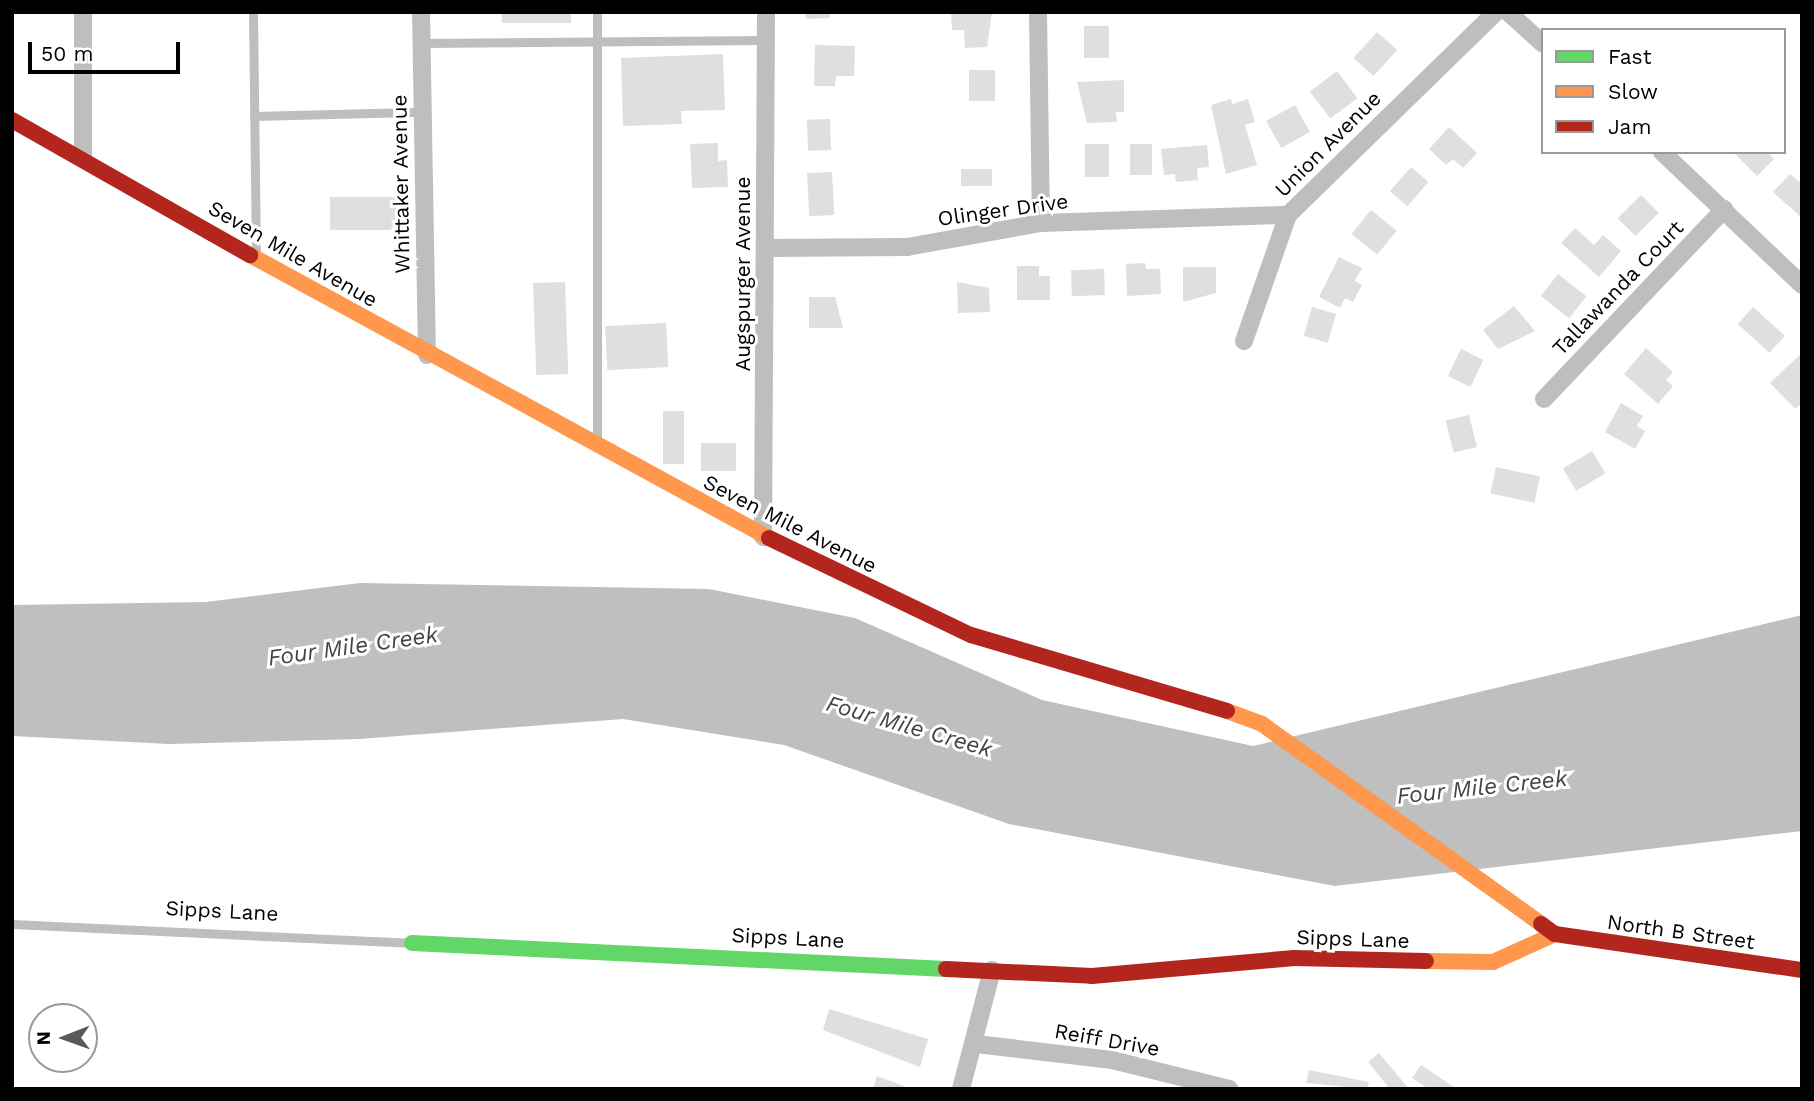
<!DOCTYPE html>
<html>
<head>
<meta charset="utf-8">
<style>
	body { margin:0 }
	#map { position:relative; width:1814px; height:1101px; overflow:hidden; background:#fff; font-family:"Work Sans",sans-serif }
	div>[style] { position:absolute }
	.water>* { inset:0; background:#bfbfbf }
	.building>* { inset:0; background:#dfdfdf; transform-origin:0 0 }
	.lane>* { height:9px; margin:-4.5px; padding:0 4.5px; transform-origin:4.5px; border-radius:4.5px; background:#bebebe }
	.street>* { height:18px; margin:-9px; padding:0 9px; transform-origin:9px; border-radius:9px; background:#bebebe }
	.fast>* { height:16px; margin:-8px; padding:0 8px; transform-origin:8px; border-radius:8px; background:#63d668 }
	.slow>* { height:16px; margin:-8px; padding:0 8px; transform-origin:8px; border-radius:8px; background:#ff974d }
	.jam>* { height:16px; margin:-8px; padding:0 8px; transform-origin:8px; border-radius:8px; background:#b3261e }
	span { translate:-50% -50%; white-space:nowrap; text-align:center; line-height:1.15; -webkit-text-stroke:6px #fff; paint-order:stroke }
	.street-label { font-size:21px; color:#000 }
	.water-label { font-size:23px; color:#444; font-style:italic }
	.frame { position:absolute; inset:0; border:14px solid #000; pointer-events:none }
	.legend { position:absolute; left:1541px; top:28px; width:245px; height:126px; box-sizing:border-box; background:#fff; border:2px solid #999; margin:0; padding:9px 12px; list-style:none; font-size:21px; color:#000 }
	.legend li { display:flex; align-items:center; gap:14px; height:35px }
	.legend b { width:35px; border:2px solid #999 }
	.north { position:absolute; left:28px; top:1003px; width:70px; height:70px; box-sizing:border-box; background:#fff; border:2px solid #999; border-radius:50%; rotate:269deg; font-size:19px; font-weight:700; line-height:28px; text-align:center; color:#000 }
	.north::after { content:''; display:block; margin:auto; width:24px; height:32px; background:#595959; clip-path:polygon(50% 0,100% 100%,50% 72%,0 100%) }
	.scale { position:absolute; left:28px; top:42px; width:152px; height:32px; box-sizing:border-box; border:4px solid #000; border-top:0; padding-left:9px; font-size:21px; line-height:24px; white-space:nowrap; color:#000; -webkit-text-stroke:5px #fff; paint-order:stroke }
</style>
</head>
<body>
<div id="map">
	<div class="water">
		<i style="clip-path:polygon(360px 583px,709px 589px,855px 618px,1042px 700px,1253px 746px,1802px 615px,1802px 831px,1335px 886px,1009px 824px,784px 745px,623px 719px,359px 739px,169px 744px,12px 736px,12px 605px,206px 602px)"></i>
	</div>
	<div class="building">
		<i style="left:502px;top:12px;width:69px;height:11px"></i>
		<i style="clip-path:polygon(805px 12px,830px 12px,830px 18px,806px 19px)"></i>
		<i style="clip-path:polygon(951px 12px,992px 12px,987px 47px,965px 48px,964px 30px,952px 30px)"></i>
		<i style="left:1084px;top:26px;width:25px;height:32px"></i>
		<i style="left:1377px;top:32px;width:27px;height:35px;rotate:42deg"></i>
		<i style="clip-path:polygon(815px 45px,855px 46px,854px 76px,836px 76px,835px 86px,814px 86px)"></i>
		<i style="clip-path:polygon(723px 54px,725px 110px,681px 111px,682px 124px,623px 126px,621px 58px)"></i>
		<i style="left:969px;top:70px;width:26px;height:31px"></i>
		<i style="left:1337px;top:71px;width:34px;height:34px;rotate:53deg"></i>
		<i style="clip-path:polygon(1124px 80px,1124px 112px,1116px 112px,1117px 122px,1087px 123px,1077px 82px)"></i>
		<i style="clip-path:polygon(1231px 99px,1232px 104px,1248px 99px,1255px 122px,1245px 125px,1257px 165px,1226px 174px,1211px 105px)"></i>
		<i style="left:1295px;top:105px;width:31px;height:33px;rotate:61deg"></i>
		<i style="left:830px;top:119px;width:31px;height:23px;rotate:88deg"></i>
		<i style="clip-path:polygon(1449px 127px,1477px 153px,1463px 168px,1453px 159px,1446px 165px,1429px 149px)"></i>
		<i style="clip-path:polygon(718px 143px,718px 161px,727px 160px,728px 187px,692px 188px,690px 144px)"></i>
		<i style="left:1085px;top:144px;width:24px;height:33px"></i>
		<i style="left:1130px;top:144px;width:22px;height:31px"></i>
		<i style="clip-path:polygon(1207px 145px,1209px 167px,1197px 168px,1198px 180px,1176px 182px,1175px 174px,1164px 175px,1161px 149px)"></i>
		<i style="clip-path:polygon(1733px 152px,1768px 152px,1774px 159px,1757px 176px)"></i>
		<i style="left:1411px;top:167px;width:23px;height:32px;rotate:41deg"></i>
		<i style="left:992px;top:169px;width:17px;height:31px;rotate:90deg"></i>
		<i style="left:832px;top:172px;width:43px;height:25px;rotate:87deg"></i>
		<i style="clip-path:polygon(1790px 174px,1802px 184px,1802px 218px,1773px 192px)"></i>
		<i style="left:1641px;top:195px;width:25px;height:33px;rotate:45deg"></i>
		<i style="left:330px;top:197px;width:68px;height:33px"></i>
		<i style="left:1371px;top:210px;width:33px;height:31px;rotate:39deg"></i>
		<i style="clip-path:polygon(1575px 228px,1594px 245px,1603px 235px,1621px 251px,1599px 277px,1561px 243px)"></i>
		<i style="clip-path:polygon(1339px 257px,1362px 268px,1355px 281px,1362px 285px,1353px 302px,1345px 298px,1340px 308px,1319px 297px)"></i>
		<i style="clip-path:polygon(1145px 263px,1146px 269px,1160px 269px,1161px 294px,1127px 296px,1126px 264px)"></i>
		<i style="clip-path:polygon(1017px 266px,1039px 266px,1039px 276px,1050px 276px,1050px 300px,1017px 300px)"></i>
		<i style="clip-path:polygon(1183px 267px,1216px 267px,1216px 293px,1183px 302px)"></i>
		<i style="left:1104px;top:269px;width:26px;height:33px;rotate:88deg"></i>
		<i style="left:1558px;top:274px;width:36px;height:28px;rotate:38deg"></i>
		<i style="left:565px;top:282px;width:92px;height:32px;rotate:88deg"></i>
		<i style="clip-path:polygon(957px 282px,989px 288px,990px 312px,958px 313px)"></i>
		<i style="clip-path:polygon(809px 297px,835px 297px,843px 328px,809px 328px)"></i>
		<i style="clip-path:polygon(1514px 306px,1535px 331px,1498px 349px,1483px 330px)"></i>
		<i style="left:1312px;top:307px;width:25px;height:30px;rotate:16deg"></i>
		<i style="left:1753px;top:307px;width:43px;height:23px;rotate:42deg"></i>
		<i style="left:666px;top:323px;width:44px;height:61px;rotate:87deg"></i>
		<i style="clip-path:polygon(1646px 348px,1673px 372px,1666px 380px,1673px 386px,1658px 404px,1624px 374px)"></i>
		<i style="left:1461px;top:349px;width:25px;height:30px;rotate:26deg"></i>
		<i style="clip-path:polygon(1802px 353px,1802px 403px,1795px 409px,1770px 383px)"></i>
		<i style="clip-path:polygon(1621px 403px,1643px 416px,1637px 426px,1645px 431px,1635px 449px,1605px 432px)"></i>
		<i style="left:663px;top:411px;width:21px;height:53px"></i>
		<i style="left:1469px;top:415px;width:33px;height:24px;rotate:76deg"></i>
		<i style="left:701px;top:443px;width:35px;height:28px"></i>
		<i style="left:1592px;top:451px;width:26px;height:34px;rotate:59deg"></i>
		<i style="left:1496px;top:467px;width:45px;height:27px;rotate:12deg"></i>
		<i style="clip-path:polygon(829px 1009px,928px 1039px,920px 1067px,823px 1030px)"></i>
		<i style="clip-path:polygon(1379px 1053px,1409px 1089px,1390px 1089px,1368px 1062px)"></i>
		<i style="clip-path:polygon(1421px 1065px,1457px 1089px,1429px 1089px,1412px 1078px)"></i>
		<i style="clip-path:polygon(1309px 1070px,1369px 1082px,1367px 1089px,1306px 1083px)"></i>
		<i style="clip-path:polygon(877px 1076px,904px 1086px,903px 1089px,873px 1089px)"></i>
	</div>
	<div class="lane">
		<i style="left:253px;top:12px;width:241px;rotate:89.3deg"></i>
		<i style="left:597px;top:12px;width:428px;rotate:90deg"></i>
		<i style="left:422px;top:43px;width:344px;rotate:-0.5deg"></i>
		<i style="left:254px;top:116px;width:169px;rotate:-1.4deg"></i>
		<i style="left:12px;top:924px;width:398px;rotate:2.7deg"></i>
	</div>
	<div class="street">
		<i style="left:83px;top:12px;width:146px;rotate:90deg"></i>
		<i style="left:421px;top:12px;width:343px;rotate:89deg"></i>
		<i style="left:1038px;top:12px;width:211px;rotate:89.2deg"></i>
		<i style="left:1508px;top:12px;width:47px;rotate:42.4deg"></i>
		<i style="left:1662px;top:152px;width:193px;rotate:43.5deg"></i>
		<i style="left:767px;top:248px;width:140px;rotate:-0.4deg"></i>
		<i style="left:907px;top:247px;width:136px;rotate:-10.2deg"></i>
		<i style="left:1041px;top:223px;width:247px;rotate:-1.9deg"></i>
		<i style="left:1244px;top:341px;width:133px;rotate:-70.8deg"></i>
		<i style="left:1288px;top:215px;width:291px;rotate:-44.3deg"></i>
		<i style="left:1544px;top:399px;width:262px;rotate:-46.5deg"></i>
		<i style="left:763px;top:537px;width:525px;rotate:-89.67deg"></i>
		<i style="left:976px;top:1044px;width:137px;rotate:6.7deg"></i>
		<i style="left:1112px;top:1060px;width:121px;rotate:13.9deg"></i>
		<i style="left:961px;top:1089px;width:123px;rotate:-75.4deg"></i>
	</div>
	<div class="fast">
		<i style="left:412px;top:943px;width:535px;rotate:2.79deg"></i>
	</div>
	<div class="slow">
		<i style="left:250px;top:255px;width:591px;rotate:28.6deg"></i>
		<i style="left:1227px;top:711px;width:37px;rotate:20deg"></i>
		<i style="left:1262px;top:724px;width:343px;rotate:35.6deg"></i>
		<i style="left:1426px;top:961px;width:67px;rotate:0.9deg"></i>
		<i style="left:1493px;top:962px;width:68px;rotate:-24.3deg"></i>
	</div>
	<div class="jam">
		<i style="left:12px;top:120px;width:274px;rotate:29.6deg"></i>
		<i style="left:769px;top:538px;width:224px;rotate:25.7deg"></i>
		<i style="left:971px;top:635px;width:267px;rotate:16.5deg"></i>
		<i style="left:1541px;top:924px;width:17px;rotate:36deg"></i>
		<i style="left:1555px;top:934px;width:250px;rotate:8.3deg"></i>
		<i style="left:946px;top:969px;width:146px;rotate:2.7deg"></i>
		<i style="left:1092px;top:976px;width:203px;rotate:-5.1deg"></i>
		<i style="left:1294px;top:958px;width:132px;rotate:1.3deg"></i>
	</div>
	<div class="street-label">
		<span style="left:1328px;top:144px;rotate:-45deg">Union Avenue</span>
		<span style="left:401px;top:184px;rotate:-91deg">Whittaker Avenue</span>
		<span style="left:1003px;top:210px;rotate:-8deg">Olinger Drive</span>
		<span style="left:293px;top:254px;rotate:30deg">Seven Mile Avenue</span>
		<span style="left:743px;top:274px;rotate:-90deg">Augspurger Avenue</span>
		<span style="left:1618px;top:288px;rotate:-46deg">Tallawanda Court</span>
		<span style="left:790px;top:524px;rotate:27deg">Seven Mile Avenue</span>
		<span style="left:222px;top:911px;rotate:3deg">Sipps Lane</span>
		<span style="left:1681px;top:932px;rotate:8deg">North B Street</span>
		<span style="left:788px;top:938px;rotate:3deg">Sipps Lane</span>
		<span style="left:1353px;top:939px;rotate:2deg">Sipps Lane</span>
		<span style="left:1107px;top:1040px;rotate:10deg">Reiff Drive</span>
	</div>
	<div class="water-label">
		<span style="left:353px;top:647px;rotate:-8deg">Four Mile Creek</span>
		<span style="left:909px;top:727px;rotate:16deg">Four Mile Creek</span>
		<span style="left:1482px;top:788px;rotate:-6deg">Four Mile Creek</span>
	</div>
	<div class="frame"></div>
	<ul class="legend">
	<li><b style="height:9px;background:#63d668"></b>Fast</li>
	<li><b style="height:9px;background:#ff974d"></b>Slow</li>
	<li><b style="height:9px;background:#b3261e"></b>Jam</li>
	</ul>
	<div class="north">N</div>
	<div class="scale">50 m</div>
</div>
</body>
</html>
